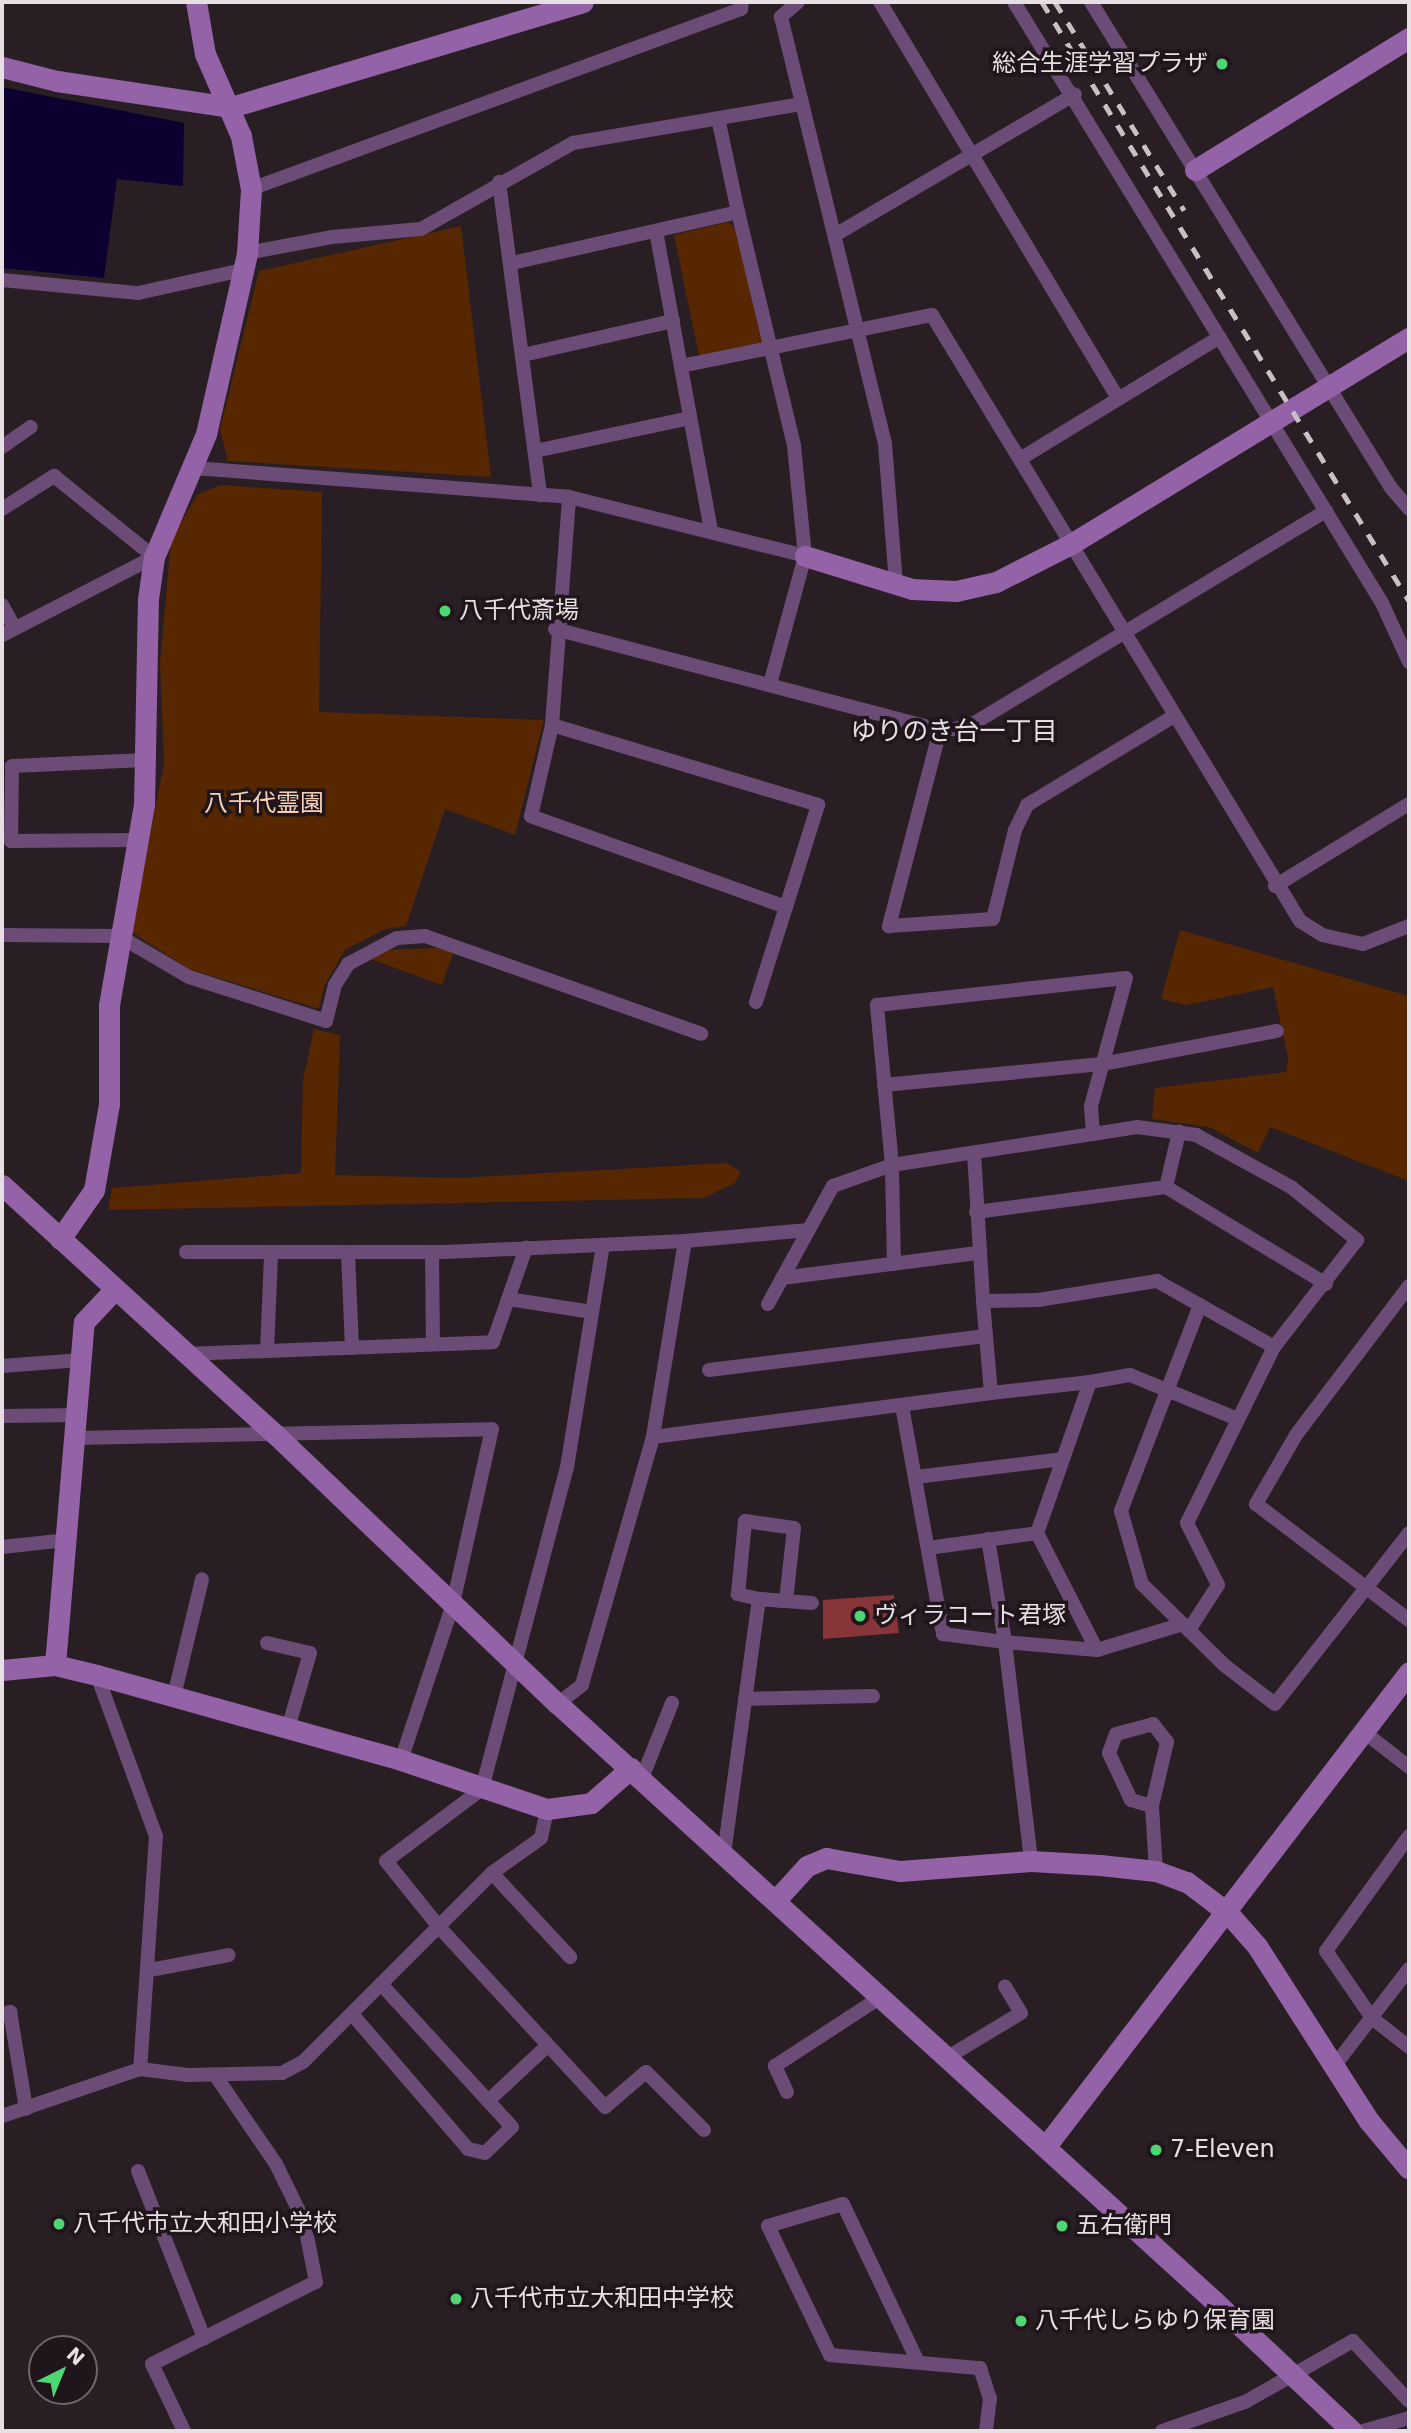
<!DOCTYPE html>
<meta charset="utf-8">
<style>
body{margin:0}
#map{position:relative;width:1411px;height:2433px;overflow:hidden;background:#291e23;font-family:"DejaVu Sans","Noto Sans JP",sans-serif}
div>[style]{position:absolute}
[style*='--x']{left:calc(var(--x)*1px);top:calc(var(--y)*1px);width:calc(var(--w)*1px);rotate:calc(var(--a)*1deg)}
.green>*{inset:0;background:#562701}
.water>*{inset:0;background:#0b002f}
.building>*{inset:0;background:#873538}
.street>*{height:14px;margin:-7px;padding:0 7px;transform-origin:7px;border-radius:7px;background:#6b4c77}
.secondary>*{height:21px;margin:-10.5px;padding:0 10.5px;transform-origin:10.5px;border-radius:10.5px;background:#9462a7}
.rail>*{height:5px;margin-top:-2.5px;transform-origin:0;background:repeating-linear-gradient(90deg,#c8c0c4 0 12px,transparent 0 24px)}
.secondary-bridge>*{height:21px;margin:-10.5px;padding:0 10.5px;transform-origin:10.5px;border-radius:10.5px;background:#9462a7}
.dots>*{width:19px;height:19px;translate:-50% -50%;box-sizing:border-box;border:4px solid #1f151a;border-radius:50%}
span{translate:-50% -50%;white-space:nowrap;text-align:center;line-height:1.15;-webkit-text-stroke:7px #1f151a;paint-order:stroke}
.poi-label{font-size:24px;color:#e7dfe3}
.right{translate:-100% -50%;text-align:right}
.left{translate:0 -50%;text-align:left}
.park-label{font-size:24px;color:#f8d0b7}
.neighbourhood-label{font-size:26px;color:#e7dfe3}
.frame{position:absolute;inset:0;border:4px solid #e7dfe3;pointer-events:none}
.north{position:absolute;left:28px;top:2335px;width:70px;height:70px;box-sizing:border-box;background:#1f151a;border:2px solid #6f666a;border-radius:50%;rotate:43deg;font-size:19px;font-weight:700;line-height:28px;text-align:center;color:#e7dfe3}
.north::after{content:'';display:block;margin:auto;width:24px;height:32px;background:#4ed675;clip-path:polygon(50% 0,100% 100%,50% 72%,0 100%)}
</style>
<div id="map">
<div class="green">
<div style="clip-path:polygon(727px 222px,734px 226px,766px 338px,761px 347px,699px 356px,674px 235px)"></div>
<div style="clip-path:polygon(461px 226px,491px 477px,228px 461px,220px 429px,259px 271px)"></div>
<div style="clip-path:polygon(220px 485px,322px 492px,319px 712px,544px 720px,515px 835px,445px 809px,406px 926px,385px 929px,345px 950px,324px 986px,319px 1009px,189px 969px,130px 931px,164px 764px,160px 663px,171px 540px,197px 495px)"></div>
<div style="clip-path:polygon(1180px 930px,1409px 996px,1409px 1181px,1270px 1127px,1258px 1153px,1209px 1127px,1152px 1119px,1155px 1088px,1286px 1072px,1288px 1058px,1273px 987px,1187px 1005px,1161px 999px)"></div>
<div style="clip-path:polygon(434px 948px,454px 951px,442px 985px,368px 958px,382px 950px)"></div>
<div style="clip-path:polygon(314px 1029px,340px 1035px,335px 1175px,457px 1178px,727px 1163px,741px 1172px,735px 1183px,704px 1198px,108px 1210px,112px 1188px,301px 1173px,303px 1080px)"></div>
</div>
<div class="water">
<div style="clip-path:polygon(2px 87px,184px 123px,183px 186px,117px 179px,104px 278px,2px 268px)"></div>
</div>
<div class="building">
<div style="clip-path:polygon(894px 1595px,899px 1633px,823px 1639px,823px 1600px)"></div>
</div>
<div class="street">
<div style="--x:798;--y:2;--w:23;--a:139"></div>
<div style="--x:781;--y:17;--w:439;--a:76.3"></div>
<div style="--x:885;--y:444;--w:140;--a:85.5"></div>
<div style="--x:880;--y:2;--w:463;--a:59"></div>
<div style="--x:1014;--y:2;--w:705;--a:58.52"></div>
<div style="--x:1382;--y:603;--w:65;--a:65.4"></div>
<div style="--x:1091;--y:2;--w:571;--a:58.31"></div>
<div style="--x:1391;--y:488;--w:28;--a:49"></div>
<div style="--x:718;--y:118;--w:96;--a:78"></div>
<div style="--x:499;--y:182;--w:316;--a:82.5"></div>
<div style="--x:251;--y:189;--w:522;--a:-20.17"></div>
<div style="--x:741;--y:9;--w:7;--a:-82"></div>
<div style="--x:656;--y:231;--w:305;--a:79.6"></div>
<div style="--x:835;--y:235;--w:278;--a:-30.4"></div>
<div style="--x:247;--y:253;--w:86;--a:-10.7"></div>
<div style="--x:332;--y:237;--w:89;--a:-5.1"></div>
<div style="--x:421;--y:229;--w:175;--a:-29.5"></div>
<div style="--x:573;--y:143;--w:231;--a:-9.7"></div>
<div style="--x:512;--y:263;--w:232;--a:-12.7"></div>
<div style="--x:738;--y:212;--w:241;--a:76.5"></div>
<div style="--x:794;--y:446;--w:111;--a:84.3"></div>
<div style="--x:805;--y:556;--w:133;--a:105.3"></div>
<div style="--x:2;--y:280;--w:137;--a:5.5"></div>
<div style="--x:138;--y:293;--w:107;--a:-12.4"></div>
<div style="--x:523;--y:355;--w:154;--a:-12.8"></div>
<div style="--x:681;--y:366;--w:256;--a:-11.5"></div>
<div style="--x:932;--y:315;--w:709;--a:58.73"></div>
<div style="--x:1300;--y:921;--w:26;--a:32"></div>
<div style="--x:1322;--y:935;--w:42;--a:12.4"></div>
<div style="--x:1363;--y:944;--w:49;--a:-21.4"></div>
<div style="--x:2;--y:447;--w:35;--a:-35"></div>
<div style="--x:535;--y:451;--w:158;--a:-12"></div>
<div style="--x:1020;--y:459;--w:234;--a:-31.4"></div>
<div style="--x:194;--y:468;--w:376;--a:4.4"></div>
<div style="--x:569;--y:497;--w:243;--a:14"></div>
<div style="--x:2;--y:509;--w:62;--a:-32.4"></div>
<div style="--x:54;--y:476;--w:129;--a:39"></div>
<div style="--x:154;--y:557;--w:171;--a:152.8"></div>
<div style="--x:2;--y:605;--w:26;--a:61"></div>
<div style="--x:555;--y:629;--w:398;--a:14.7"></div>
<div style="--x:940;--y:730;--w:15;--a:-4"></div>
<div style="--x:955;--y:729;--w:22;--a:-18"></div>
<div style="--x:976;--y:722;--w:409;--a:-31.1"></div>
<div style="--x:552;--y:725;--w:278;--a:16.7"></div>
<div style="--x:818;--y:805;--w:107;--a:107.4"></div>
<div style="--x:786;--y:907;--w:271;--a:-160.4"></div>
<div style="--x:531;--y:816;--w:93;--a:-77"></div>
<div style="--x:552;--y:725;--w:229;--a:-85.7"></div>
<div style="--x:940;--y:730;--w:203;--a:104.6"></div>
<div style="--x:889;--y:926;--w:104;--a:-3.9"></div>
<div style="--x:993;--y:919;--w:92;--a:-76.1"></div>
<div style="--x:1015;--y:830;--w:28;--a:-64"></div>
<div style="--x:1027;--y:805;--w:172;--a:-31.2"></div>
<div style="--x:139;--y:840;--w:128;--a:179.6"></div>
<div style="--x:11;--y:841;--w:75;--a:-89.2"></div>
<div style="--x:12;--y:766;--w:133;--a:-2.6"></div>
<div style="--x:1275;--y:886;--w:157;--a:-31.5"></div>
<div style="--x:2;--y:935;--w:117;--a:0.5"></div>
<div style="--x:119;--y:936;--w:81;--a:30.4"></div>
<div style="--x:189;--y:977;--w:144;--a:17.8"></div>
<div style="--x:326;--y:1021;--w:37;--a:-76"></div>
<div style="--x:335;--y:985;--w:25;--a:-58"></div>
<div style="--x:348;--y:964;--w:55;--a:-28"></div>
<div style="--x:397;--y:938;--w:28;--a:-4"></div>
<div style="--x:425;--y:936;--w:293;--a:19.5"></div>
<div style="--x:756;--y:1002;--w:100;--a:-72.5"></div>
<div style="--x:884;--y:1085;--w:219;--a:-5.5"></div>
<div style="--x:1102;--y:1064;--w:178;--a:-10.7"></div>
<div style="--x:974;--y:1153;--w:148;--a:86.5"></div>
<div style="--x:1166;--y:1187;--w:57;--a:-76.7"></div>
<div style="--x:976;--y:1212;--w:192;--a:-7.5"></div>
<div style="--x:1166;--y:1187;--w:187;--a:31.2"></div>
<div style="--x:685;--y:1241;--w:124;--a:-5.1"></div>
<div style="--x:603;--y:1245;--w:225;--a:99.2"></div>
<div style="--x:567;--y:1467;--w:333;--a:104.8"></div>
<div style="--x:482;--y:1789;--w:120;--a:143.1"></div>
<div style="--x:386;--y:1861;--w:85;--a:51.2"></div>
<div style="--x:439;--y:1927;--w:245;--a:47.3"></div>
<div style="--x:605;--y:2107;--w:54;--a:-40.5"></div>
<div style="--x:646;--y:2072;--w:82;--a:45"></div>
<div style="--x:186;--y:1252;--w:259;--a:0"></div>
<div style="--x:445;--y:1252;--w:240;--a:-2.6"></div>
<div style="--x:685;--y:1241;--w:199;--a:99.3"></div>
<div style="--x:653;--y:1437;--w:258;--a:106"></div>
<div style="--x:582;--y:1685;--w:31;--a:142"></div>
<div style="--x:432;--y:1252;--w:92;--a:89.4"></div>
<div style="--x:348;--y:1253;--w:95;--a:87.6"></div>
<div style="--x:894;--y:1264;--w:99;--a:-91.2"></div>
<div style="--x:892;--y:1165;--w:161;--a:-95.4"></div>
<div style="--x:877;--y:1005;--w:250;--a:-6.2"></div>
<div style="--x:1126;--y:978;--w:133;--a:105.3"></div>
<div style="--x:1091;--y:1106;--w:28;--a:86"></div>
<div style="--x:782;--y:1278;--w:197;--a:-7.3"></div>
<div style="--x:1409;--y:1286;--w:187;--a:127.2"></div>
<div style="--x:1296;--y:1435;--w:80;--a:120.1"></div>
<div style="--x:1256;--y:1504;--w:192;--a:37.2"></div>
<div style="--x:508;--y:1299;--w:85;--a:8.8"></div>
<div style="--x:768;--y:1304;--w:135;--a:-61.2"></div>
<div style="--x:833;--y:1186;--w:63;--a:-19.6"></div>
<div style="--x:892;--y:1165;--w:248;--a:-8.8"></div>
<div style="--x:1137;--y:1127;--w:60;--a:7.7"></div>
<div style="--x:1196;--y:1135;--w:108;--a:28.7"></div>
<div style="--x:1291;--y:1187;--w:85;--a:38.8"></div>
<div style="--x:1357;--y:1240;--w:135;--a:127.8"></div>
<div style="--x:1274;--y:1347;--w:196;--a:116.3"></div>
<div style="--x:1187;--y:1523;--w:69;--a:63.4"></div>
<div style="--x:1218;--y:1585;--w:54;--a:122.8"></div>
<div style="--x:1200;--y:1305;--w:221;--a:111"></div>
<div style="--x:1121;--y:1511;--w:76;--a:74"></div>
<div style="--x:1142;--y:1584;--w:115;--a:44.6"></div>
<div style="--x:1224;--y:1665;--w:64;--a:37.4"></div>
<div style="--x:1275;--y:1704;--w:217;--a:-51.9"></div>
<div style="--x:267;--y:1351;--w:97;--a:-87.6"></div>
<div style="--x:186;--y:1354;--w:307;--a:-2.2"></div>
<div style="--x:493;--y:1342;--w:100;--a:-70.7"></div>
<div style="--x:2;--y:1366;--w:79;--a:-4.3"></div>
<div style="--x:709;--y:1370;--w:279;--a:-7"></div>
<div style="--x:1090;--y:1382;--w:41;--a:-9.9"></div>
<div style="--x:1130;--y:1375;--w:117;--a:22.2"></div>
<div style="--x:991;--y:1393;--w:100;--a:-6.3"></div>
<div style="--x:1090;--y:1382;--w:160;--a:109.3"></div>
<div style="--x:1037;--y:1533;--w:131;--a:62.9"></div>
<div style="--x:902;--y:1406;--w:232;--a:79.8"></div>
<div style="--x:943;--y:1634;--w:63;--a:7.4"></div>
<div style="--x:1005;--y:1642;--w:221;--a:83.2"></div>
<div style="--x:2;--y:1416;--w:75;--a:-0.8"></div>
<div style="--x:653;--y:1437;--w:341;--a:-7.4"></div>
<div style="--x:991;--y:1393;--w:92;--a:-95"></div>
<div style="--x:983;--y:1301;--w:55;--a:-1"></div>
<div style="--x:1038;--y:1300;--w:121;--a:-9.1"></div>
<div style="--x:1157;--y:1281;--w:134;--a:29.4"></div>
<div style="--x:75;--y:1438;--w:417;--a:-1.2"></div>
<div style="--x:492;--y:1429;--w:179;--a:102.6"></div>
<div style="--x:453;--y:1604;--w:164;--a:108.4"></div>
<div style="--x:916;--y:1477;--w:148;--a:-7"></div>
<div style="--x:988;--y:1539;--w:104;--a:80.6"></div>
<div style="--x:1005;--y:1642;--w:92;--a:5"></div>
<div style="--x:1097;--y:1650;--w:90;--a:-16.8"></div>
<div style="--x:2;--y:1547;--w:64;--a:-6.2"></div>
<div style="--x:928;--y:1548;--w:110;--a:-7.8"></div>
<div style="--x:267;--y:1643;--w:44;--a:13.1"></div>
<div style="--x:310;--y:1653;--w:78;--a:106.3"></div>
<div style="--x:97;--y:1675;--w:171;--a:69.9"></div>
<div style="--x:156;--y:1836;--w:234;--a:93.9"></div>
<div style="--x:174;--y:1696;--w:120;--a:-76.5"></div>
<div style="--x:745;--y:1699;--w:128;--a:-1.3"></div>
<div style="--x:1364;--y:1732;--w:57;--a:37.9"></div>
<div style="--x:642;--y:1778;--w:81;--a:-68.2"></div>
<div style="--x:1152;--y:1806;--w:22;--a:-164"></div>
<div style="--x:1131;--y:1800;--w:52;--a:-115.1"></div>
<div style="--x:1109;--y:1753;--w:20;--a:-70"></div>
<div style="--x:1116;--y:1734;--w:38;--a:-15"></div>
<div style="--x:1153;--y:1724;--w:23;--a:52"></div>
<div style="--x:1167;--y:1742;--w:66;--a:103.2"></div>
<div style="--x:1152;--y:1806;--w:65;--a:86.5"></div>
<div style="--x:1409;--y:1836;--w:142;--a:125.8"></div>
<div style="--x:1326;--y:1951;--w:81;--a:55.5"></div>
<div style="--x:1372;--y:2018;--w:47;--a:38.1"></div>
<div style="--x:724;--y:1854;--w:257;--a:-82.2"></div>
<div style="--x:759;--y:1599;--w:22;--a:-167"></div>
<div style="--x:738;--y:1594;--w:73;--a:-84.5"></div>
<div style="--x:745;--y:1521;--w:49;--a:8.1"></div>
<div style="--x:794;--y:1528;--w:73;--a:96.3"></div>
<div style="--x:786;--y:1601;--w:27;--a:-176"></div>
<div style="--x:759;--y:1599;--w:53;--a:4.3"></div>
<div style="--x:492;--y:1873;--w:115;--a:47.1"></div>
<div style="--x:150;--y:1970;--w:80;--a:-10.8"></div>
<div style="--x:352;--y:2014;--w:178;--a:49.3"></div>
<div style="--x:468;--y:2149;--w:17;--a:13"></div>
<div style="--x:485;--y:2153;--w:37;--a:-44"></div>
<div style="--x:512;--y:2127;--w:194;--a:-132.5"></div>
<div style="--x:2;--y:2015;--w:9;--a:-21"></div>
<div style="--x:10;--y:2012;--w:98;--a:80.6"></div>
<div style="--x:948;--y:2057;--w:85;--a:-31.1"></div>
<div style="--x:1021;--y:2013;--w:31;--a:-121"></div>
<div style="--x:1335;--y:2065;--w:121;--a:-52.4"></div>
<div style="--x:787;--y:2092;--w:29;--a:-115"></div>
<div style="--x:775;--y:2066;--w:126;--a:-33.1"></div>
<div style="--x:488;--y:2101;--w:82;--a:-43"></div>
<div style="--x:2;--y:2116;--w:146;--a:-18.8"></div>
<div style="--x:140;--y:2069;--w:48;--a:7.1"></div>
<div style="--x:188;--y:2075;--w:94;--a:-1.2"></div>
<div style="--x:282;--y:2073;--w:24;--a:-28"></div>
<div style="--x:303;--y:2062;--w:267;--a:-45"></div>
<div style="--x:492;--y:1873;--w:60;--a:-35.5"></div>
<div style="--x:541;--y:1838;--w:30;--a:-78"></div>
<div style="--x:138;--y:2171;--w:180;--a:68.4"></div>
<div style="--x:918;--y:2362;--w:175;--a:-115.4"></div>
<div style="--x:843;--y:2204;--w:78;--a:163.7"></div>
<div style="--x:768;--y:2226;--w:143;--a:64.3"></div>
<div style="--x:830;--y:2355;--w:151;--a:5"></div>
<div style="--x:980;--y:2368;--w:32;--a:72"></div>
<div style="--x:990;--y:2398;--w:33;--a:97"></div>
<div style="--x:184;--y:2431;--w:74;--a:-115.5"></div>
<div style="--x:152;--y:2364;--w:183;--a:-26.6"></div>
<div style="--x:316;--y:2282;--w:62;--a:-101.1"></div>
<div style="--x:304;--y:2221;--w:64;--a:-116.2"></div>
<div style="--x:276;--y:2164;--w:108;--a:-124.4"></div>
<div style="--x:1162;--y:2431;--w:88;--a:-19.3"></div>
<div style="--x:1245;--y:2402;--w:124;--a:-29.5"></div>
<div style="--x:1353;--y:2341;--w:82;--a:47"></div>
<div style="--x:1363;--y:2431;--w:48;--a:-15.8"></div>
</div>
<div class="secondary">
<div style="--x:2;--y:67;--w:57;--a:14.3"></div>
<div style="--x:57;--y:81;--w:176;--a:8.5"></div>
<div style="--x:231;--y:107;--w:367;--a:-16.6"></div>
<div style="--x:1195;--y:170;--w:251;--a:-31.7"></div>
<div style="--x:805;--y:556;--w:112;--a:17.1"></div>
<div style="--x:912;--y:589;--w:44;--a:2.6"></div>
<div style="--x:956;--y:591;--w:41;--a:-12.7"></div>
<div style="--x:996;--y:582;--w:84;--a:-26.9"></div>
<div style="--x:1071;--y:544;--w:396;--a:-31.4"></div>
<div style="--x:2;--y:1185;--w:369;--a:42.4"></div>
<div style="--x:275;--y:1434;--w:391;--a:43.7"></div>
<div style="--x:558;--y:1704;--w:886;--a:42.3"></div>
<div style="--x:60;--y:1239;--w:60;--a:-55.2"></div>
<div style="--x:94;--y:1190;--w:87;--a:-80.1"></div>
<div style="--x:109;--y:1104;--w:99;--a:-90"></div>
<div style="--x:109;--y:1005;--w:203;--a:-80.1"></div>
<div style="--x:144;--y:805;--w:206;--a:-88.9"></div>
<div style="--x:148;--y:599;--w:42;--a:-81.9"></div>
<div style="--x:154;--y:557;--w:134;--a:-67.1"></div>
<div style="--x:206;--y:434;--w:186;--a:-77.2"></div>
<div style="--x:247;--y:253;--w:64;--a:-86.4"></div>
<div style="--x:251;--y:189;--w:54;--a:-100.7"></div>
<div style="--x:241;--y:136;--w:90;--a:-113.7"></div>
<div style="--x:205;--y:54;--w:53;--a:-99.8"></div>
<div style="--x:55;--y:1665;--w:344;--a:-85.2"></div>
<div style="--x:84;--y:1322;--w:44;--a:-46.8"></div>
<div style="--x:2;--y:1670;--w:53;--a:-5.4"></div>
<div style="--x:55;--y:1665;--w:43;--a:13.4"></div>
<div style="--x:97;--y:1675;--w:316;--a:15.6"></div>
<div style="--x:401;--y:1760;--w:154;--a:18.6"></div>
<div style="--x:547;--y:1809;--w:44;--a:-7.8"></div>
<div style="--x:591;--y:1803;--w:53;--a:-41.2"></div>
<div style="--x:775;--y:1901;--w:47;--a:-47.6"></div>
<div style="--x:807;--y:1866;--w:21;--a:-23"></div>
<div style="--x:826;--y:1858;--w:75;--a:10"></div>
<div style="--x:900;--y:1871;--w:131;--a:-4.4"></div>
<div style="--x:1031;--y:1861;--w:69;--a:3.3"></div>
<div style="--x:1100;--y:1865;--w:56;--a:6.1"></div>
<div style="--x:1156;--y:1871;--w:33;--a:20"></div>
<div style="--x:1187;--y:1882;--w:51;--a:37.1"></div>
<div style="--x:1228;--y:1913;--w:44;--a:48.7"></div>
<div style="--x:1257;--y:1946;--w:208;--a:57.4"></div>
<div style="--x:1369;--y:2121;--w:62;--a:50.2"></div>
<div style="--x:1046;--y:2146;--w:597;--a:-52.55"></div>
</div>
<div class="rail">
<div style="--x:1042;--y:2;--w:702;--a:58.5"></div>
<div style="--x:1055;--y:2;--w:245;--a:58.2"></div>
</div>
<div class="secondary-bridge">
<div style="--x:1213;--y:2300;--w:191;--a:43.3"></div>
</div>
<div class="dots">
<div style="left:1222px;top:64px;background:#4ed675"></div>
<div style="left:445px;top:611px;background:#4ed675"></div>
<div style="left:860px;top:1616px;background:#4ed675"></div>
<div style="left:1156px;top:2150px;background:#4ed675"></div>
<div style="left:59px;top:2224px;background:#4ed675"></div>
<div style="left:1062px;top:2226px;background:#4ed675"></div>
<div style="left:456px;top:2299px;background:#4ed675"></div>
<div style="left:1021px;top:2321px;background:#4ed675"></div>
</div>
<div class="poi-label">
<span class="right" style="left:1208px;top:64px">総合生涯学習プラザ</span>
<span class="left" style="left:459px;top:611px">八千代斎場</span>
<span class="left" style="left:874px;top:1616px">ヴィラコート君塚</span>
<span class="left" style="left:1170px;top:2150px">7-Eleven</span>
<span class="left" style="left:73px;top:2224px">八千代市立大和田小学校</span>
<span class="left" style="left:1076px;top:2226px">五右衛門</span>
<span class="left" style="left:470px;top:2299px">八千代市立大和田中学校</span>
<span class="left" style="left:1035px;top:2321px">八千代しらゆり保育園</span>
</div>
<div class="park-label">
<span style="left:264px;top:804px">八千代霊園</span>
</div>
<div class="neighbourhood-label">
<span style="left:954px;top:732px">ゆりのき台一丁目</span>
</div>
<div class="frame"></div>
<div class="north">N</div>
</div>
